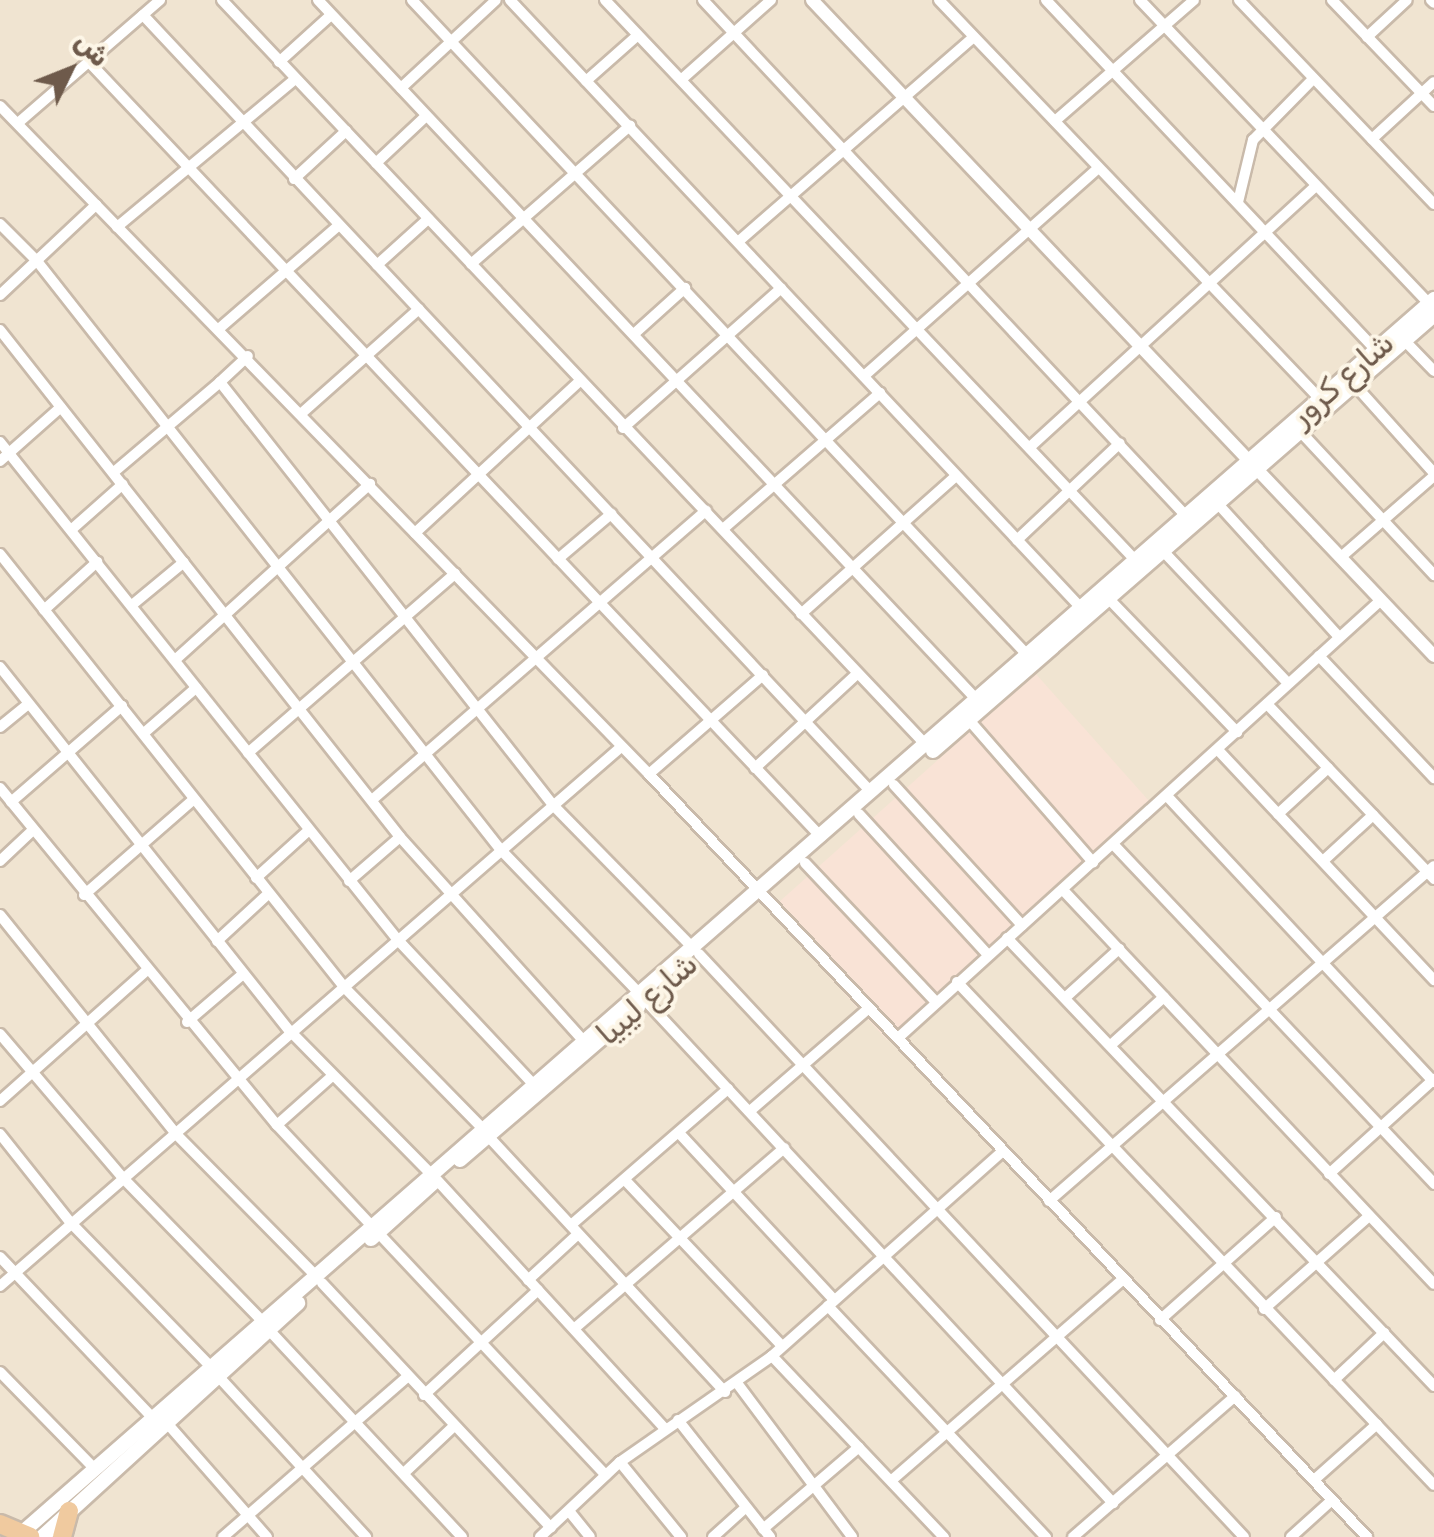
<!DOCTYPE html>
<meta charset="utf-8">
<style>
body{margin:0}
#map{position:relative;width:1434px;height:1537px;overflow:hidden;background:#f9f2e2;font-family:Rubik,Vazirmatn,sans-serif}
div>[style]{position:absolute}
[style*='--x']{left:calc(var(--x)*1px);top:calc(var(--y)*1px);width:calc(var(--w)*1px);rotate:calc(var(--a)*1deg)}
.residential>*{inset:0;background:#f0e4d1}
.commercial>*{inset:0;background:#f9e3d6}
.roads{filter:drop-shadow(2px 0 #c9baaa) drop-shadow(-2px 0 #c9baaa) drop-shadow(0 2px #c9baaa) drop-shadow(0 -2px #c9baaa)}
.minor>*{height:10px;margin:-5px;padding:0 5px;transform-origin:5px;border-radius:5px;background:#fff}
.tertiary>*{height:12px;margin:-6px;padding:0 6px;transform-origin:6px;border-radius:6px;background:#fff}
.secondary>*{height:14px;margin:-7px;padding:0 7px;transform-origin:7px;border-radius:7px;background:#fff}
.trunk>*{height:18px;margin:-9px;padding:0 9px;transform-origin:9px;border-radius:9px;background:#f0ca9f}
span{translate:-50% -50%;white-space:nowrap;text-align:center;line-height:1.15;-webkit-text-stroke:8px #fdf6e7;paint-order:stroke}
.street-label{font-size:32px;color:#6e5a4b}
.north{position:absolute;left:20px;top:20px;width:100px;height:100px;-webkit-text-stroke:8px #fdf6e7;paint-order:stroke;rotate:47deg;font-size:28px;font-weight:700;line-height:40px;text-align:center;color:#6e5a4b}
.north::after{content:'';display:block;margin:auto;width:35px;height:45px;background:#6e5a4b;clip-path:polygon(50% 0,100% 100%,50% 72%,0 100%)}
</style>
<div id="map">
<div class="residential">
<div style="clip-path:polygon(0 0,1434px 0,1434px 1537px,0 1537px)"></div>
</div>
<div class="commercial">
<div style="clip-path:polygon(1035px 673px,1149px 801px,887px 1040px,769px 911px)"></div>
</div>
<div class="roads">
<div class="minor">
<div style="--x:222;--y:0;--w:1025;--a:46.62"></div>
<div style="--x:318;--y:0;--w:961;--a:46.73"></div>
<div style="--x:412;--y:0;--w:904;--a:46.79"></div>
<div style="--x:510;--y:0;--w:836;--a:46.79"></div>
<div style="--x:605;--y:0;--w:772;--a:46.57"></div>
<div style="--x:703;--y:0;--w:707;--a:46.89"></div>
<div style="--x:939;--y:0;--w:552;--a:46.32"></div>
<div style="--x:1046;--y:0;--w:481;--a:46.7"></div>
<div style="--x:1140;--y:0;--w:419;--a:46.4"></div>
<div style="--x:1239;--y:0;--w:282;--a:46.3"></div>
<div style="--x:1332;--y:0;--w:147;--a:46.1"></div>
<div style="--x:1431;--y:0;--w:4;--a:45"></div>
<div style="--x:143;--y:15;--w:1065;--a:46.86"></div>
<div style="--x:1367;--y:37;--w:54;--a:-42.8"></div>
<div style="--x:89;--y:62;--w:1066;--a:46.63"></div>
<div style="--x:279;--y:62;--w:70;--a:-42.1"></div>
<div style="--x:682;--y:79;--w:119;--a:-41.6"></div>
<div style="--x:586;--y:81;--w:69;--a:-41.5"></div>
<div style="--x:401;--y:88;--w:129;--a:-42.8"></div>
<div style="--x:0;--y:106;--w:931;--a:45.83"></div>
<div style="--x:649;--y:774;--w:1048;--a:46.74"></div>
<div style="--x:1055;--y:121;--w:184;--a:-41"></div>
<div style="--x:18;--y:123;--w:188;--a:-40.9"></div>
<div style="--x:1372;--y:139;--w:84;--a:-42.6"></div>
<div style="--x:376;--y:163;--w:69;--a:-43.2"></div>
<div style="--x:294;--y:179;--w:71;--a:-42.7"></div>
<div style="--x:1238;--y:202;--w:64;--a:-76.4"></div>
<div style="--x:1253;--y:140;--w:86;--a:-45.5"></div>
<div style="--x:0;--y:224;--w:52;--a:45"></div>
<div style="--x:37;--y:261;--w:748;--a:51.78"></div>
<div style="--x:500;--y:849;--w:200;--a:46"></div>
<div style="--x:117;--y:227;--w:231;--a:-39.7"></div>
<div style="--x:739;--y:241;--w:311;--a:-41"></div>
<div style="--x:471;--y:264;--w:211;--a:-41"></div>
<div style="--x:377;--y:265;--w:69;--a:-42"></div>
<div style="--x:0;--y:295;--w:132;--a:-43.2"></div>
<div style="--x:221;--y:327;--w:156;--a:-40.8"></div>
<div style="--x:0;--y:330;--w:646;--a:51.73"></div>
<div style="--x:400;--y:837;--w:275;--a:48"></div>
<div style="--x:634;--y:334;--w:69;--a:-42"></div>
<div style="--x:1404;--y:340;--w:43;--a:45.9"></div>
<div style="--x:864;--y:376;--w:313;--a:-41.6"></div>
<div style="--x:220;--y:382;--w:38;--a:-43"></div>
<div style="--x:1355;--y:385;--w:118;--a:48.1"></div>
<div style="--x:303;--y:412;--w:155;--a:-41.6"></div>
<div style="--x:623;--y:428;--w:211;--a:-41.5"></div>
<div style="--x:1298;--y:429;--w:200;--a:47"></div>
<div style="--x:0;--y:442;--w:636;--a:51.38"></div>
<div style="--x:397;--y:939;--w:199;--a:46.8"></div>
<div style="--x:1030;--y:447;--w:387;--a:-42.4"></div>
<div style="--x:0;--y:461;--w:81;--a:-41.5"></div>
<div style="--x:114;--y:472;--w:139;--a:-40.3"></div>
<div style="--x:220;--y:382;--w:538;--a:51.79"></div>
<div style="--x:553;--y:805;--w:200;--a:45.6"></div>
<div style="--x:1218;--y:504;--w:180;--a:47.7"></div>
<div style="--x:723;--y:529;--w:208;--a:-40.9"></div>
<div style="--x:71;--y:530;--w:69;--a:-41.5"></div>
<div style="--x:415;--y:533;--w:224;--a:-42.7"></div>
<div style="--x:1017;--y:540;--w:141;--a:-43.3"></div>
<div style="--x:1163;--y:551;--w:182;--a:46.6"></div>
<div style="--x:0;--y:554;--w:553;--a:51.53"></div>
<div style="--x:344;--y:987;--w:197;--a:45.6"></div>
<div style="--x:1341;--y:557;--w:123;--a:-41.1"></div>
<div style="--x:558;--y:559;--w:70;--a:-40.3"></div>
<div style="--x:1109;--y:599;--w:185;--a:46.1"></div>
<div style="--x:132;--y:605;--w:67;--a:-39.6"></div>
<div style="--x:44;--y:610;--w:72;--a:-42.2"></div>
<div style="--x:801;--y:614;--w:206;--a:-41.7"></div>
<div style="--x:1319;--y:656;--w:168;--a:46.7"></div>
<div style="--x:175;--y:660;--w:263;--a:-42.1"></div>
<div style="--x:0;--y:667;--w:464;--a:51.5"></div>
<div style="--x:289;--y:1030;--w:201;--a:45.4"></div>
<div style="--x:1267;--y:704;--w:242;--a:46.3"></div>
<div style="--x:969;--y:720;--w:189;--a:48.9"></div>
<div style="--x:0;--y:727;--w:35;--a:-39"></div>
<div style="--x:144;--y:733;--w:69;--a:-40.9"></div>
<div style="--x:1218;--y:750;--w:316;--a:46.8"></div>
<div style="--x:248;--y:753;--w:274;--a:-40.9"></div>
<div style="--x:755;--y:768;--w:139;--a:-42.7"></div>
<div style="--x:649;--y:774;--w:151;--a:-41"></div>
<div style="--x:894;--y:785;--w:190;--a:47.6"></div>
<div style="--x:0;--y:788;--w:436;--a:50.6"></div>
<div style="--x:277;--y:1125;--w:480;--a:46.8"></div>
<div style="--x:1167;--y:796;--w:391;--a:47"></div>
<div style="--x:372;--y:800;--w:442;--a:-40.9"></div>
<div style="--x:11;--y:802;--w:147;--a:-40.9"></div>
<div style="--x:859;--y:814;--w:191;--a:47.5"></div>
<div style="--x:1278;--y:814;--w:68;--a:-42.6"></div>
<div style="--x:1113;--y:844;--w:468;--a:46.6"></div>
<div style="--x:0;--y:861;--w:45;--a:-43.2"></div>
<div style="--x:1323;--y:861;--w:68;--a:-42.6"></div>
<div style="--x:805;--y:863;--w:191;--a:46.7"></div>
<div style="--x:256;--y:878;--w:70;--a:-42.1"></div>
<div style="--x:349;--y:881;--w:67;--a:-40.8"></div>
<div style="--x:1063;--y:890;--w:541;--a:46.72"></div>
<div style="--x:84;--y:895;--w:146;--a:-41.1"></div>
<div style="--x:0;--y:915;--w:280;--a:51.2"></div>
<div style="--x:175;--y:1133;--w:201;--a:45.4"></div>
<div style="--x:1007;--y:938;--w:619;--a:46.37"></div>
<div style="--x:217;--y:941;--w:69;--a:-42.7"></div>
<div style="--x:699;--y:954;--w:798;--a:46.93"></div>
<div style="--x:957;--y:982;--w:693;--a:46.52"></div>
<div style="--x:1066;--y:997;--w:72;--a:-42.2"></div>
<div style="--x:646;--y:1001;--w:686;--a:47.07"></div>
<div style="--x:187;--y:1022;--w:74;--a:-40.6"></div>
<div style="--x:0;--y:1034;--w:189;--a:49.5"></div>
<div style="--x:123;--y:1178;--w:201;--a:45.8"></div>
<div style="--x:898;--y:1038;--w:652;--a:-42.2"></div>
<div style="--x:1112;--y:1044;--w:70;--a:-42.1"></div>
<div style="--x:0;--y:1101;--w:194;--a:-41.7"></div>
<div style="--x:750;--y:1111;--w:157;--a:-40.9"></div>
<div style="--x:277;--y:1125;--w:72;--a:-41.6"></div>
<div style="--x:679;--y:1133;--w:228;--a:47.1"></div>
<div style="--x:0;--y:1134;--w:112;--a:51.5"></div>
<div style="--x:70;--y:1222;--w:204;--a:45.8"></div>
<div style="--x:488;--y:1136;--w:349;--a:47.2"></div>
<div style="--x:1329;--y:1174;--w:142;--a:-42.1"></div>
<div style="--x:437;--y:1180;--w:336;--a:47.5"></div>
<div style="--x:625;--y:1180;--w:228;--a:46.6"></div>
<div style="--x:1049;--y:1201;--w:510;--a:-41.03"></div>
<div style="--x:571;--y:1225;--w:208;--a:-40.9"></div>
<div style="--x:0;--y:1257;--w:224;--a:46.5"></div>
<div style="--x:528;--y:1280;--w:68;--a:-42.6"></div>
<div style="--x:322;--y:1283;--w:335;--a:46.9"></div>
<div style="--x:0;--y:1286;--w:822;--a:-40.96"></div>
<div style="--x:828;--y:1306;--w:318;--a:46.7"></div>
<div style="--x:1264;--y:1309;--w:140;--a:-41.5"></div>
<div style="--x:1160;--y:1320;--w:155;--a:-41.6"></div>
<div style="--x:575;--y:1328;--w:276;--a:-40.7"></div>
<div style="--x:269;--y:1330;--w:283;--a:47"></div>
<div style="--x:772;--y:1356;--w:250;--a:46.5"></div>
<div style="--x:0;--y:1372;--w:137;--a:45.6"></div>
<div style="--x:218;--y:1376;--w:219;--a:47.4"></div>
<div style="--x:1334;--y:1380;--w:69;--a:-43.2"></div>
<div style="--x:737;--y:1383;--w:192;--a:53.2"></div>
<div style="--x:424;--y:1395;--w:155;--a:-42.6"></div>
<div style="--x:678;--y:1420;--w:149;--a:51.8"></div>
<div style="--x:166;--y:1422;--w:153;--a:48.7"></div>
<div style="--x:620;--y:1462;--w:97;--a:50.9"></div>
<div style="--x:404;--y:1473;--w:69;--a:-43.2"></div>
<div style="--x:892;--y:1480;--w:305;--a:-41"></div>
<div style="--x:1314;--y:1480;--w:84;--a:-41.6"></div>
<div style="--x:569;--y:1511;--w:33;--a:51"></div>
<div style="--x:763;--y:1529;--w:126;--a:-40.5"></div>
<div style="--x:223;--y:1537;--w:244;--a:-41"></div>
<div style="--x:540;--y:1537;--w:110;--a:-43.2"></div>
<div style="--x:620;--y:1462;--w:185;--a:-34.9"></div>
<div style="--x:772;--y:1356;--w:309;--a:-41.6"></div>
<div style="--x:713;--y:1537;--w:42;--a:-42.1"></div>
<div style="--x:1073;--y:1537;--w:215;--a:-41"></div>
<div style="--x:1291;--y:1537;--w:55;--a:-42.1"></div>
</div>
<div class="tertiary">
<div style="--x:812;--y:0;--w:904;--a:46.52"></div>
</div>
<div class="secondary">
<div style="--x:933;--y:751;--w:664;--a:-41.03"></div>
<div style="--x:460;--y:1160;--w:235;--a:-40.7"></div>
<div style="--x:371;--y:1239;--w:84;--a:-42.1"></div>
<div style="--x:17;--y:1537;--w:1882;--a:-41.14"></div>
<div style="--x:42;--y:1537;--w:347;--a:-42.4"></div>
</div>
<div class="trunk">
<div style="--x:0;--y:1524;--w:33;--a:23"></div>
<div style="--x:62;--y:1537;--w:27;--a:-75"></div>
</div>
</div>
<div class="street-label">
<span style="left:1342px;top:379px;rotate:-41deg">شارع كرور</span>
<span style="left:647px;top:999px;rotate:-41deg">شارع ليبيا</span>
</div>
<div class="north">ش</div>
</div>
